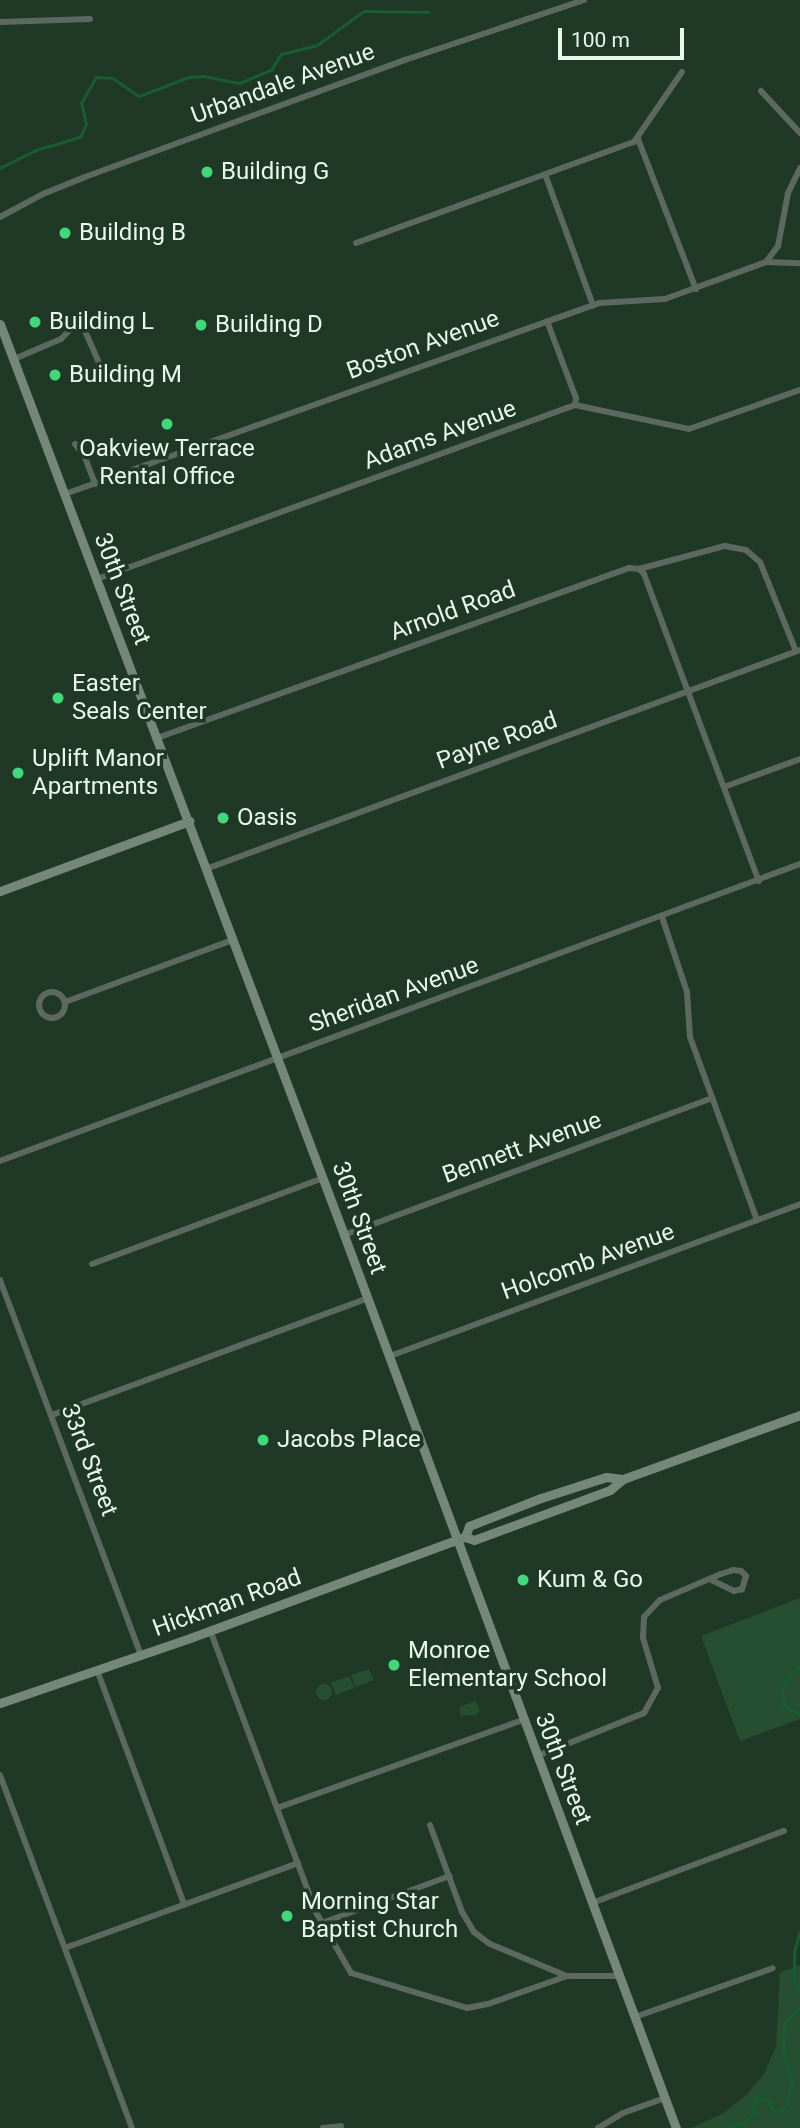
<!DOCTYPE html>
<style>
body{margin:0}
#map{position:relative;width:800px;height:2128px;overflow:hidden;background:#203826;font-family:Roboto,sans-serif}
div>[style]{position:absolute}
[style*='--x']{left:calc(var(--x)*1px);top:calc(var(--y)*1px);width:calc(var(--w)*1px);rotate:calc(var(--a)*1deg)}
.green>*{inset:0;background:#264f32}
.round{border-radius:50%}
.stream>*{height:2.5px;margin:-1.25px;padding:0 1.25px;transform-origin:1.25px;border-radius:1.25px;background:#195c32}
.street>*{height:6px;margin:-3px;padding:0 3px;transform-origin:3px;border-radius:3px;background:#5d6960}
.street>.ring{margin:-3px;padding:0;box-sizing:content-box;background:none;border:6px solid #5d6960;border-radius:50%}
.secondary>*{height:9px;margin:-4.5px;padding:0 4.5px;transform-origin:4.5px;border-radius:4.5px;background:#758779}
.dots>*{width:19px;height:19px;translate:-50% -50%;box-sizing:border-box;border:4px solid #203826;border-radius:50%}
span{translate:-50% -50%;white-space:nowrap;text-align:center;line-height:1.15;-webkit-text-stroke:7px #203826;paint-order:stroke}
.street-label{font-size:24px;color:#e9f7ec}
.poi-label{font-size:24px;color:#e9f7ec}
.left{translate:0 -50%;text-align:left}
.scale{position:absolute;left:558px;top:28px;width:126px;height:32px;box-sizing:border-box;border:4px solid #e9f7ec;border-top:0;padding-left:9px;font-size:21px;line-height:24px;white-space:nowrap;color:#e9f7ec;-webkit-text-stroke:5px #203826;paint-order:stroke}
</style>
<div id="map">
<div class="green">
<div style="clip-path:polygon(800px 1598px,800px 1719px,740px 1741px,701px 1636px)"></div>
<div style="clip-path:polygon(369px 1669px,374px 1680px,355px 1687px,351px 1675px)"></div>
<div class="round" style="left:432px;top:1669px;width:16px;height:16px"></div>
<div style="clip-path:polygon(349px 1676px,354px 1688px,336px 1695px,331px 1683px)"></div>
<div class="round" style="left:316px;top:1684px;width:16px;height:16px"></div>
<div style="clip-path:polygon(476px 1701px,480px 1710px,476px 1715px,461px 1716px,459px 1707px)"></div>
<div style="clip-path:polygon(800px 1965px,800px 2128px,691px 2128px,722px 2114px,746px 2095px,764px 2074px,776px 2046px,780px 1973px)"></div>
</div>
<div class="stream">
<div style="--x:0;--y:168;--w:40;--a:-26.6"></div>
<div style="--x:36;--y:150;--w:46;--a:-16.5"></div>
<div style="--x:80;--y:137;--w:14;--a:-65"></div>
<div style="--x:86;--y:124;--w:22;--a:-103"></div>
<div style="--x:81;--y:103;--w:30;--a:-60"></div>
<div style="--x:96;--y:77;--w:17;--a:3"></div>
<div style="--x:113;--y:78;--w:32;--a:35"></div>
<div style="--x:139;--y:96;--w:53;--a:-20.8"></div>
<div style="--x:189;--y:77;--w:14;--a:-4"></div>
<div style="--x:203;--y:76;--w:38;--a:11"></div>
<div style="--x:240;--y:83;--w:34;--a:-23"></div>
<div style="--x:271;--y:70;--w:19;--a:-58"></div>
<div style="--x:281;--y:54;--w:37;--a:-14"></div>
<div style="--x:317;--y:45;--w:58;--a:-35.9"></div>
<div style="--x:364;--y:11;--w:64;--a:0.9"></div>
<div style="--x:800;--y:1667;--w:11;--a:142"></div>
<div style="--x:791;--y:1674;--w:19;--a:118"></div>
<div style="--x:782;--y:1691;--w:15;--a:82"></div>
<div style="--x:784;--y:1706;--w:18;--a:27"></div>
<div style="--x:800;--y:1933;--w:19;--a:106"></div>
<div style="--x:795;--y:1951;--w:28;--a:92"></div>
<div style="--x:794;--y:1979;--w:13;--a:61"></div>
<div style="--x:727;--y:2128;--w:21;--a:-19"></div>
<div style="--x:747;--y:2121;--w:9;--a:-49"></div>
<div style="--x:753;--y:2114;--w:15;--a:-82"></div>
<div style="--x:755;--y:2099;--w:6;--a:-31"></div>
<div style="--x:760;--y:2096;--w:9;--a:27"></div>
<div style="--x:768;--y:2100;--w:13;--a:61"></div>
<div style="--x:774;--y:2111;--w:6;--a:9"></div>
<div style="--x:780;--y:2112;--w:9;--a:-49"></div>
<div style="--x:786;--y:2105;--w:21;--a:-76"></div>
<div style="--x:791;--y:2085;--w:47;--a:-101.1"></div>
<div style="--x:782;--y:2039;--w:18;--a:-77"></div>
<div style="--x:786;--y:2021;--w:18;--a:-41"></div>
</div>
<div class="street">
<div style="--x:0;--y:22;--w:90;--a:-1.9"></div>
<div style="--x:761;--y:91;--w:57;--a:47.1"></div>
<div style="--x:638;--y:139;--w:161;--a:68.9"></div>
<div style="--x:545;--y:174;--w:140;--a:69.9"></div>
<div style="--x:0;--y:217;--w:49;--a:-28.1"></div>
<div style="--x:43;--y:194;--w:45;--a:-22"></div>
<div style="--x:85;--y:177;--w:341;--a:-20.1"></div>
<div style="--x:405;--y:60;--w:189;--a:-18.5"></div>
<div style="--x:356;--y:243;--w:296;--a:-20"></div>
<div style="--x:634;--y:142;--w:85;--a:-55.6"></div>
<div style="--x:766;--y:262;--w:20;--a:-53"></div>
<div style="--x:778;--y:246;--w:54;--a:-79.3"></div>
<div style="--x:788;--y:193;--w:28;--a:-64"></div>
<div style="--x:547;--y:321;--w:82;--a:69.4"></div>
<div style="--x:576;--y:398;--w:7;--a:98"></div>
<div style="--x:14;--y:359;--w:51;--a:-23.1"></div>
<div style="--x:61;--y:339;--w:17;--a:-45"></div>
<div style="--x:73;--y:327;--w:9;--a:-18"></div>
<div style="--x:82;--y:324;--w:43;--a:66.4"></div>
<div style="--x:75;--y:444;--w:14;--a:51"></div>
<div style="--x:84;--y:455;--w:31;--a:69"></div>
<div style="--x:65;--y:494;--w:567;--a:-19.68"></div>
<div style="--x:599;--y:303;--w:66;--a:-3.5"></div>
<div style="--x:665;--y:299;--w:108;--a:-20.1"></div>
<div style="--x:766;--y:262;--w:34;--a:2"></div>
<div style="--x:639;--y:569;--w:7;--a:45"></div>
<div style="--x:644;--y:574;--w:328;--a:69.5"></div>
<div style="--x:97;--y:579;--w:509;--a:-20"></div>
<div style="--x:575;--y:405;--w:116;--a:11.9"></div>
<div style="--x:689;--y:429;--w:118;--a:-19.4"></div>
<div style="--x:157;--y:738;--w:502;--a:-19.81"></div>
<div style="--x:629;--y:568;--w:10;--a:6"></div>
<div style="--x:639;--y:569;--w:89;--a:-15"></div>
<div style="--x:725;--y:546;--w:21;--a:11"></div>
<div style="--x:746;--y:550;--w:18;--a:41"></div>
<div style="--x:760;--y:562;--w:96;--a:68"></div>
<div style="--x:724;--y:787;--w:81;--a:-20.2"></div>
<div style="--x:206;--y:869;--w:633;--a:-20.24"></div>
<div style="--x:662;--y:917;--w:79;--a:71.6"></div>
<div style="--x:687;--y:992;--w:45;--a:86.2"></div>
<div style="--x:690;--y:1037;--w:195;--a:69.9"></div>
<div class="ring" style="left:39px;top:992px;width:20px;height:20px"></div>
<div style="--x:65;--y:1002;--w:179;--a:-20.3"></div>
<div style="--x:0;--y:1161;--w:853;--a:-20.37"></div>
<div style="--x:344;--y:1235;--w:393;--a:-20.4"></div>
<div style="--x:92;--y:1264;--w:246;--a:-20.4"></div>
<div style="--x:0;--y:1280;--w:401;--a:69.4"></div>
<div style="--x:390;--y:1356;--w:437;--a:-20.3"></div>
<div style="--x:52;--y:1415;--w:337;--a:-20.3"></div>
<div style="--x:210;--y:1630;--w:303;--a:69.4"></div>
<div style="--x:317;--y:1914;--w:68;--a:60"></div>
<div style="--x:351;--y:1973;--w:121;--a:16.8"></div>
<div style="--x:467;--y:2008;--w:21;--a:-11"></div>
<div style="--x:488;--y:2004;--w:84;--a:-19.5"></div>
<div style="--x:567;--y:1976;--w:52;--a:0"></div>
<div style="--x:97;--y:1670;--w:250;--a:69.6"></div>
<div style="--x:537;--y:1756;--w:115;--a:-21.9"></div>
<div style="--x:644;--y:1713;--w:29;--a:-61"></div>
<div style="--x:658;--y:1688;--w:52;--a:-106.7"></div>
<div style="--x:643;--y:1638;--w:21;--a:-87"></div>
<div style="--x:644;--y:1617;--w:23;--a:-47"></div>
<div style="--x:660;--y:1600;--w:66;--a:-23.1"></div>
<div style="--x:721;--y:1574;--w:13;--a:-18"></div>
<div style="--x:733;--y:1570;--w:8;--a:7"></div>
<div style="--x:741;--y:1571;--w:7;--a:45"></div>
<div style="--x:746;--y:1576;--w:14;--a:107"></div>
<div style="--x:742;--y:1589;--w:8;--a:166"></div>
<div style="--x:734;--y:1591;--w:25;--a:-154"></div>
<div style="--x:0;--y:1775;--w:377;--a:69.5"></div>
<div style="--x:277;--y:1808;--w:261;--a:-19.7"></div>
<div style="--x:430;--y:1825;--w:93;--a:69.8"></div>
<div style="--x:462;--y:1912;--w:23;--a:59"></div>
<div style="--x:474;--y:1932;--w:20;--a:37"></div>
<div style="--x:490;--y:1944;--w:83;--a:22.6"></div>
<div style="--x:592;--y:1903;--w:205;--a:-20.6"></div>
<div style="--x:322;--y:1923;--w:136;--a:-20.2"></div>
<div style="--x:65;--y:1948;--w:248;--a:-20"></div>
<div style="--x:635;--y:2017;--w:146;--a:-19.5"></div>
<div style="--x:323;--y:2128;--w:18;--a:-6"></div>
<div style="--x:598;--y:2128;--w:29;--a:-31"></div>
<div style="--x:623;--y:2113;--w:45;--a:-19.7"></div>
</div>
<div class="secondary">
<div style="--x:0;--y:324;--w:974;--a:69.31"></div>
<div style="--x:344;--y:1235;--w:953;--a:69.61"></div>
<div style="--x:0;--y:891;--w:202;--a:-20.3"></div>
<div style="--x:465;--y:1537;--w:12;--a:-70"></div>
<div style="--x:469;--y:1526;--w:77;--a:-21.3"></div>
<div style="--x:541;--y:1498;--w:68;--a:-17.9"></div>
<div style="--x:606;--y:1477;--w:17;--a:7"></div>
<div style="--x:0;--y:1703;--w:201;--a:-18.9"></div>
<div style="--x:190;--y:1638;--w:293;--a:-20.2"></div>
<div style="--x:465;--y:1537;--w:9;--a:18"></div>
<div style="--x:474;--y:1540;--w:145;--a:-20.2"></div>
<div style="--x:610;--y:1490;--w:17;--a:-40"></div>
<div style="--x:623;--y:1479;--w:188;--a:-19.9"></div>
</div>
<div class="dots">
<div style="left:207px;top:172px;background:#43d77b"></div>
<div style="left:65px;top:233px;background:#43d77b"></div>
<div style="left:35px;top:322px;background:#43d77b"></div>
<div style="left:201px;top:325px;background:#43d77b"></div>
<div style="left:55px;top:375px;background:#43d77b"></div>
<div style="left:167px;top:424px;background:#43d77b"></div>
<div style="left:58px;top:698px;background:#43d77b"></div>
<div style="left:18px;top:773px;background:#43d77b"></div>
<div style="left:223px;top:818px;background:#43d77b"></div>
<div style="left:263px;top:1440px;background:#43d77b"></div>
<div style="left:523px;top:1580px;background:#43d77b"></div>
<div style="left:394px;top:1665px;background:#43d77b"></div>
<div style="left:287px;top:1916px;background:#43d77b"></div>
</div>
<div class="street-label">
<span style="left:283px;top:84px;rotate:-20deg">Urbandale Avenue</span>
<span style="left:423px;top:345px;rotate:-20deg">Boston Avenue</span>
<span style="left:440px;top:435px;rotate:-20deg">Adams Avenue</span>
<span style="left:122px;top:589px;rotate:69deg">30th Street</span>
<span style="left:453px;top:611px;rotate:-20deg">Arnold Road</span>
<span style="left:497px;top:741px;rotate:-20deg">Payne Road</span>
<span style="left:394px;top:995px;rotate:-20deg">Sheridan Avenue</span>
<span style="left:522px;top:1148px;rotate:-20deg">Bennett Avenue</span>
<span style="left:359px;top:1218px;rotate:70deg">30th Street</span>
<span style="left:588px;top:1262px;rotate:-20deg">Holcomb Avenue</span>
<span style="left:89px;top:1460px;rotate:69deg">33rd Street</span>
<span style="left:227px;top:1603px;rotate:-20deg">Hickman Road</span>
<span style="left:563px;top:1769px;rotate:69deg">30th Street</span>
</div>
<div class="poi-label">
<span class="left" style="left:221px;top:172px">Building G</span>
<span class="left" style="left:79px;top:233px">Building B</span>
<span class="left" style="left:49px;top:322px">Building L</span>
<span class="left" style="left:215px;top:325px">Building D</span>
<span class="left" style="left:69px;top:375px">Building M</span>
<span style="left:167px;top:463px">Oakview Terrace<br>Rental Office</span>
<span class="left" style="left:72px;top:698px">Easter<br>Seals Center</span>
<span class="left" style="left:32px;top:773px">Uplift Manor<br>Apartments</span>
<span class="left" style="left:237px;top:818px">Oasis</span>
<span class="left" style="left:277px;top:1440px">Jacobs Place</span>
<span class="left" style="left:537px;top:1580px">Kum &amp; Go</span>
<span class="left" style="left:408px;top:1665px">Monroe<br>Elementary School</span>
<span class="left" style="left:301px;top:1916px">Morning Star<br>Baptist Church</span>
</div>
<div class="scale">100 m</div>
</div>
